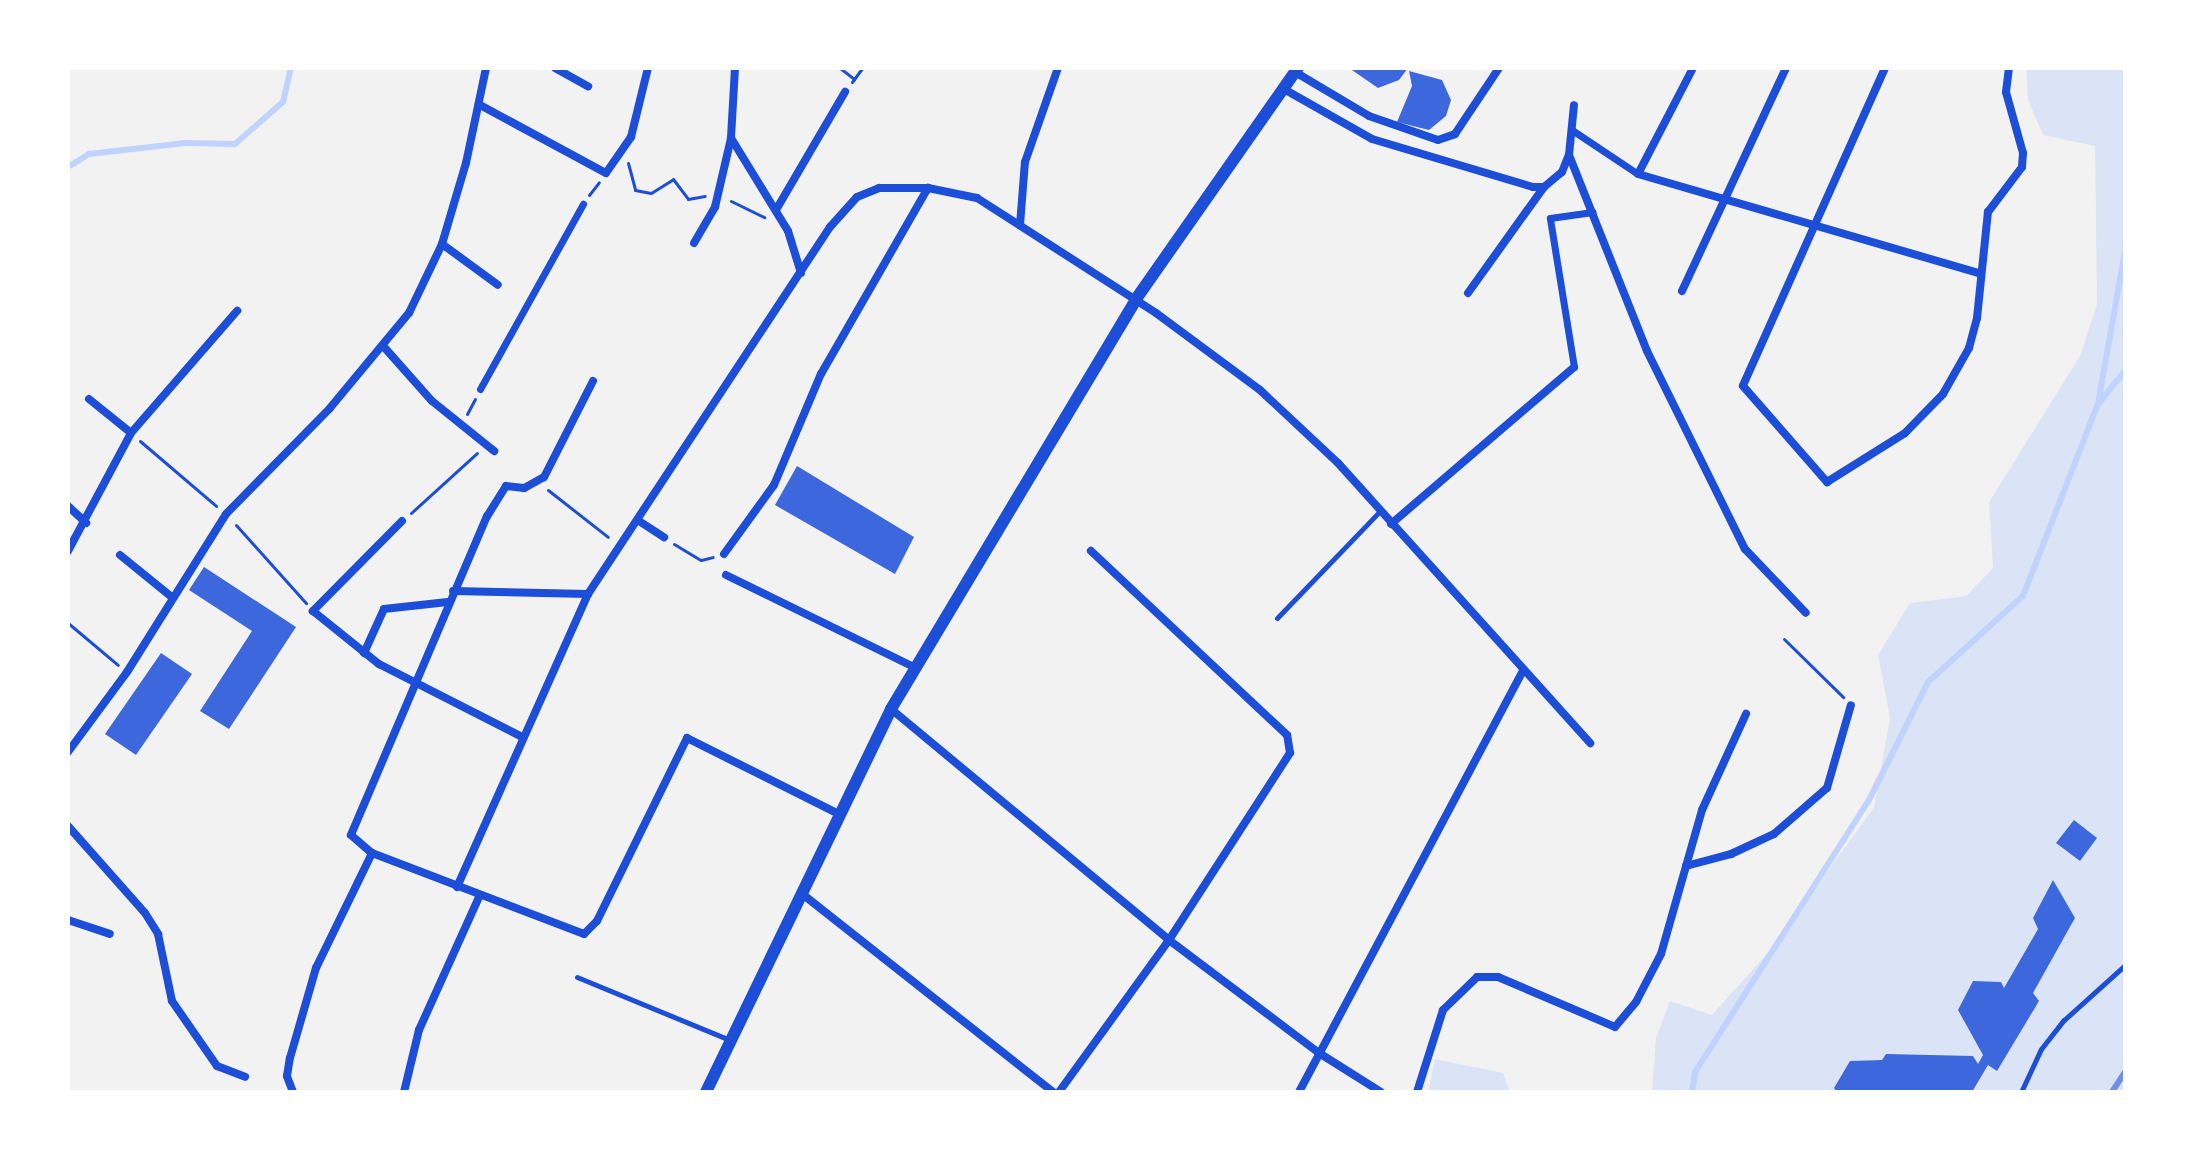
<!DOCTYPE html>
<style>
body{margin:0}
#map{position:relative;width:2193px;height:1160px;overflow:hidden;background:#f2f2f2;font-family:"Fira Sans",sans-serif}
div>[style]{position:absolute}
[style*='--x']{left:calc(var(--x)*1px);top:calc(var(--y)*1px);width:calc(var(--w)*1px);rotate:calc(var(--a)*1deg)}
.green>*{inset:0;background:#dbe4f7}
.stream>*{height:6px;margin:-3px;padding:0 3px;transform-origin:3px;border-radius:3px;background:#bfd3fe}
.building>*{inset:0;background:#3d67dc}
.path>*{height:3px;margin:-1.5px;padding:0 1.5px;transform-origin:1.5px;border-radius:1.5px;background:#1d4ed8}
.service>*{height:5px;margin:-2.5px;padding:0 2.5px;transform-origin:2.5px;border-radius:2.5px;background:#1d4ed8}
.pedestrian>*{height:7px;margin:-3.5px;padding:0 3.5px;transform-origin:3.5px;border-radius:3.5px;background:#1d4ed8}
.minor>*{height:8px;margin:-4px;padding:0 4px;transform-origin:4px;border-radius:4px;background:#1d4ed8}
.secondary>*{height:12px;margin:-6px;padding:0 6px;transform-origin:6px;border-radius:6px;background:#1d4ed8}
.rail>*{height:6px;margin:-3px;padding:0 3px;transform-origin:3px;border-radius:3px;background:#7290e2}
span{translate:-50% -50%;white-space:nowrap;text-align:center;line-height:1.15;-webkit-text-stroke:8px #fff;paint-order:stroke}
.frame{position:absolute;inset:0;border:70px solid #fff;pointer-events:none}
</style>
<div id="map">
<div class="green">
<div style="clip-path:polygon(2026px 68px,2125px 68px,2125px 1092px,1652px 1092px,1656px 1038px,1670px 1001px,1712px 1015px,1773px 947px,1874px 807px,1890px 718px,1878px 655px,1910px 603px,1966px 596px,1993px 568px,1989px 502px,2080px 356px,2097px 304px,2095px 146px,2043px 135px,2028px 100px)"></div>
<div style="clip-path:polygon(1435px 1059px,1503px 1073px,1510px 1092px,1428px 1092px)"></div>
</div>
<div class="stream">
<div style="--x:68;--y:167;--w:25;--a:-32"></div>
<div style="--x:89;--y:154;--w:97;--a:-6.5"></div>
<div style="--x:185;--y:143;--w:50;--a:1.1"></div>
<div style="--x:235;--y:144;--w:64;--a:-41.2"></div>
<div style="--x:283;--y:102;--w:35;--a:-77"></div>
<div style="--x:2098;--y:404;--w:43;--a:-50.7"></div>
<div style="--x:1692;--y:1092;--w:20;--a:-81"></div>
<div style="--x:1695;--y:1072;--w:323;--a:-57.4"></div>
<div style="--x:1869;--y:800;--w:132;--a:-63.4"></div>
<div style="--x:1928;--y:682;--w:128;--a:-42.2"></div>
<div style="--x:2023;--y:596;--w:206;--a:-68.7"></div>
<div style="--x:2098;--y:404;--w:155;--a:-80"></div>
</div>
<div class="building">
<div style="clip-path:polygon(1349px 68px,1408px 68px,1399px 80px,1378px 88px)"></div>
<div style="clip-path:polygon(1409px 71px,1442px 80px,1451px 100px,1446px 116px,1429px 130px,1397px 122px,1412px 86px)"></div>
<div style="clip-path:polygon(797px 466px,914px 537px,895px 574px,775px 505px)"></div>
<div style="clip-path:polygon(204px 567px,296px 627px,229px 729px,200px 711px,252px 631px,189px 590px)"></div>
<div style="clip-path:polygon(161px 653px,192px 674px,136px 755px,105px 734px)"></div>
<div style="clip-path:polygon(2074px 820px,2097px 838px,2080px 861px,2056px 843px)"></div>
<div style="clip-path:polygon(2053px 880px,2075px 918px,2033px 993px,2039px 1001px,1997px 1071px,1988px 1065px,1972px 1092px,1837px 1092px,1834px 1088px,1850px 1061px,1882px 1060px,1886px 1054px,1973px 1056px,1978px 1064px,1983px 1055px,1958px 1010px,1973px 981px,2001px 982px,2004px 988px,2038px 929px,2033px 918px)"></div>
</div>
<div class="path">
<div style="--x:840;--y:68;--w:18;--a:38"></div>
<div style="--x:852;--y:82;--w:17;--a:-54"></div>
<div style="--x:628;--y:163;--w:28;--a:75"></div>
<div style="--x:635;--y:190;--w:16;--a:11"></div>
<div style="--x:651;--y:193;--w:26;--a:-32"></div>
<div style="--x:673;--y:179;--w:25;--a:53"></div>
<div style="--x:688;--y:199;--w:17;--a:-10"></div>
<div style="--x:589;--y:195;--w:16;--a:-52"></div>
<div style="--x:731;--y:201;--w:37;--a:26"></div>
<div style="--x:467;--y:414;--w:17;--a:-62"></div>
<div style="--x:140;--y:441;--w:100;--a:40.5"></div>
<div style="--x:548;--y:490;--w:76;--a:38.1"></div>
<div style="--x:411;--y:513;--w:89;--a:-42.3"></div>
<div style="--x:236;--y:525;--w:105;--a:48.1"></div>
<div style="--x:674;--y:544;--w:31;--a:31"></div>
<div style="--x:701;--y:560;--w:12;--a:-14"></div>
<div style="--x:68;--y:623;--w:65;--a:40"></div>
<div style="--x:1784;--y:639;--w:83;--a:44.5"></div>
</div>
<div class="service">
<div style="--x:1277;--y:618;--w:149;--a:-46.1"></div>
<div style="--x:577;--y:977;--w:165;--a:22.4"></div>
<div style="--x:2021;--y:1092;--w:47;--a:-65.1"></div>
<div style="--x:2041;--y:1049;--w:37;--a:-52"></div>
<div style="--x:2064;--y:1020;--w:82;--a:-42"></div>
</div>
<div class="pedestrian">
<div style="--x:1572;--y:130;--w:79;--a:33.7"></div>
<div style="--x:1574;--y:367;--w:151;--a:-99.2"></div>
<div style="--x:1550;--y:218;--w:43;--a:-7.9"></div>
<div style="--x:480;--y:389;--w:212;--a:-60.9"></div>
</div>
<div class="minor">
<div style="--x:555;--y:68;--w:38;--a:29"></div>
<div style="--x:735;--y:68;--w:70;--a:93.3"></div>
<div style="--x:731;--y:138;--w:109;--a:58.5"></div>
<div style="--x:788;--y:231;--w:44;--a:72.8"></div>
<div style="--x:1693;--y:68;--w:119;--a:117.4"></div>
<div style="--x:1638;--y:174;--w:355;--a:16.2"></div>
<div style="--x:1885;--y:68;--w:348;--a:114.1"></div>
<div style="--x:1743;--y:386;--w:128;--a:48.8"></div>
<div style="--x:1827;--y:482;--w:92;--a:-32.1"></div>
<div style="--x:1905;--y:433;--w:54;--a:-45.7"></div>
<div style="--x:1943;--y:394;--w:53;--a:-60.5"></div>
<div style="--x:1969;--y:348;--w:31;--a:-75"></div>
<div style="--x:1977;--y:318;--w:107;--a:-84.1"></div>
<div style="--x:1988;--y:212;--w:56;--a:-52.9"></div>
<div style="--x:2022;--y:167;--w:14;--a:-86"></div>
<div style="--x:2023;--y:153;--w:63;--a:-105.6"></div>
<div style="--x:2006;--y:92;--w:24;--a:-83"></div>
<div style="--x:1295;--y:72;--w:86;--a:30.7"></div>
<div style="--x:1369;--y:116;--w:73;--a:19.2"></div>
<div style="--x:1438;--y:140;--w:18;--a:-19"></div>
<div style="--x:1455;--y:134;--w:79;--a:-56.3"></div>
<div style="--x:1282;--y:88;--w:103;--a:29.5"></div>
<div style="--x:1372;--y:139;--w:168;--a:16.6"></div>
<div style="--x:1533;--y:187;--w:11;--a:0"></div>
<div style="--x:1544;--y:187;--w:23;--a:-40"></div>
<div style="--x:1562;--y:172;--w:18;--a:-68"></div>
<div style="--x:1569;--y:155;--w:50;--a:-84.3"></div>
<div style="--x:480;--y:105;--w:143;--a:28.4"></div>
<div style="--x:606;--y:173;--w:44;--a:-55.2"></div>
<div style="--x:631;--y:137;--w:71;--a:-76.2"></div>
<div style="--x:1569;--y:155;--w:211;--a:68.3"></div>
<div style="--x:1647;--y:351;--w:221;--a:63.7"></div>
<div style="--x:1745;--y:549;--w:88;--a:46.4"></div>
<div style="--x:776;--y:210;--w:137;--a:-59.7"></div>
<div style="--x:1020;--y:225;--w:63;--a:-85.5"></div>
<div style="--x:1025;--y:162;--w:100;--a:-70.7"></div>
<div style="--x:694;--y:243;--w:42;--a:-59.7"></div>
<div style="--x:715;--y:207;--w:71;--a:-76.9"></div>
<div style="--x:442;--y:244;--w:69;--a:36.2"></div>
<div style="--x:1682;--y:291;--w:246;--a:-65"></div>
<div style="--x:1468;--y:293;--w:130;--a:-54.4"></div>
<div style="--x:384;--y:347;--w:72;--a:48.4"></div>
<div style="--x:432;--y:401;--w:80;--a:38.9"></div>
<div style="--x:593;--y:381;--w:108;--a:117"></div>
<div style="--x:544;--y:477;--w:23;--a:151"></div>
<div style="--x:524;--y:488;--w:18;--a:-174"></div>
<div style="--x:506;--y:486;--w:36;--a:122"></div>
<div style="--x:487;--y:516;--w:347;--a:113.1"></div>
<div style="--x:351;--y:835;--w:28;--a:41"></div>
<div style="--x:372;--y:853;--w:227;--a:20.9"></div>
<div style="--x:584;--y:934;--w:18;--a:-45"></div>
<div style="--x:597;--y:921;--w:204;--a:-63.8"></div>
<div style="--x:687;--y:738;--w:170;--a:26.6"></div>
<div style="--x:89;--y:399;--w:54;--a:39"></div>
<div style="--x:68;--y:506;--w:25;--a:43"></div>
<div style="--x:402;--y:521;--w:127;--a:134.7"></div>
<div style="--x:313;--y:611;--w:85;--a:38.8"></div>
<div style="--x:379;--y:664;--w:161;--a:27"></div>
<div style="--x:639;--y:521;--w:30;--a:33"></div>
<div style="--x:1391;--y:524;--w:241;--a:-40.6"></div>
<div style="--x:68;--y:551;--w:134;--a:-61.9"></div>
<div style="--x:131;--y:433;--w:162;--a:-49"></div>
<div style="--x:724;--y:554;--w:85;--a:-54.1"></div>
<div style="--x:774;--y:485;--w:121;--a:-67.1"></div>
<div style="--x:821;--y:374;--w:215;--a:-60.1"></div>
<div style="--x:120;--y:555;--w:68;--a:39.1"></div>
<div style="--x:726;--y:575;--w:212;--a:26.1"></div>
<div style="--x:453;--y:591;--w:135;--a:1.3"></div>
<div style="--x:364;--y:653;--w:48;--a:-65.6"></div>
<div style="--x:384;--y:609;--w:64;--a:-6.2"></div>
<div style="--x:891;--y:709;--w:361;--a:39.7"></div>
<div style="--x:1169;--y:940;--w:188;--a:37"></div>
<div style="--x:1319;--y:1053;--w:73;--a:32.2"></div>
<div style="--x:68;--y:752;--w:99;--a:-53.6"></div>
<div style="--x:127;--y:672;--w:186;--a:-57.9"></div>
<div style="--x:226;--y:514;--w:148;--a:-45.5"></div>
<div style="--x:330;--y:408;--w:124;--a:-50.3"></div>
<div style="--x:409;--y:313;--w:76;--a:-64.4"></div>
<div style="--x:442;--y:244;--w:84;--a:-73.5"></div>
<div style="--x:466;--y:163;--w:97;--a:-78.1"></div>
<div style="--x:68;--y:826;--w:116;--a:48.5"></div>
<div style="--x:145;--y:913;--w:25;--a:58"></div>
<div style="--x:158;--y:934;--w:68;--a:78.2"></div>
<div style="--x:172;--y:1001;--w:79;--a:55.3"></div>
<div style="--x:217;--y:1066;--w:30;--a:21"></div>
<div style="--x:1686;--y:866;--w:47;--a:-14.9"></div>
<div style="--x:1731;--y:854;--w:47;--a:-24.9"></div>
<div style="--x:1774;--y:834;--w:70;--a:-41"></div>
<div style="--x:1827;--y:788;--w:86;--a:-73.9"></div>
<div style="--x:457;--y:887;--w:321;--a:-65.9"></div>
<div style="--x:588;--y:594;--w:440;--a:-56.6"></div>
<div style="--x:830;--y:227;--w:40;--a:-48"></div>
<div style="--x:857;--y:197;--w:24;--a:-22"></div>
<div style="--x:879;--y:188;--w:49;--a:0"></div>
<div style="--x:928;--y:188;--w:50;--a:11.5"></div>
<div style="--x:977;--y:198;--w:213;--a:32.7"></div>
<div style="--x:1156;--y:313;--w:129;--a:36.5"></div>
<div style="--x:1260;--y:390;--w:107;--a:43.1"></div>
<div style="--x:1338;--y:463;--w:377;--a:48"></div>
<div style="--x:801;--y:893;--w:321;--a:38.3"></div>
<div style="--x:68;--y:920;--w:44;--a:18.4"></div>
<div style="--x:293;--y:1092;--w:17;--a:-111"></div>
<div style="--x:287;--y:1076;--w:18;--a:-81"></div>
<div style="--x:290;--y:1058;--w:94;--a:-73.9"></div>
<div style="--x:316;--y:968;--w:128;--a:-64"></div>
<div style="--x:404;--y:1092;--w:64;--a:-76.4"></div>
<div style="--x:419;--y:1030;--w:146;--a:-65.7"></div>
<div style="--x:1059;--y:1092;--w:188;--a:-54.1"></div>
<div style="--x:1169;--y:940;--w:223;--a:-57.1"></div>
<div style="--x:1290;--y:753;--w:18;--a:-99"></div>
<div style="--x:1287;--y:735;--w:269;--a:-136.8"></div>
<div style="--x:1299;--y:1092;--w:476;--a:-62"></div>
<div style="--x:1417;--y:1092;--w:86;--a:-72.4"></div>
<div style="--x:1443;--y:1010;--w:47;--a:-44.1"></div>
<div style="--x:1477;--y:977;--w:21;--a:0"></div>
<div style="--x:1498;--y:977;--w:127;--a:23.1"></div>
<div style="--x:1615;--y:1027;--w:33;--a:-50"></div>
<div style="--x:1636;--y:1002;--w:54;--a:-62.5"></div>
<div style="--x:1661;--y:954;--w:150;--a:-74.1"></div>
<div style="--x:1702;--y:810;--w:106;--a:-65.4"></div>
</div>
<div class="secondary">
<div style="--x:706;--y:1092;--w:425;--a:-64.2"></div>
<div style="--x:891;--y:709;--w:478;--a:-59.1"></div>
<div style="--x:1136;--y:299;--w:282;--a:-55"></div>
</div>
<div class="rail">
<div style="--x:2112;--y:1092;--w:24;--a:-57"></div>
</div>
<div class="frame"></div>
</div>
